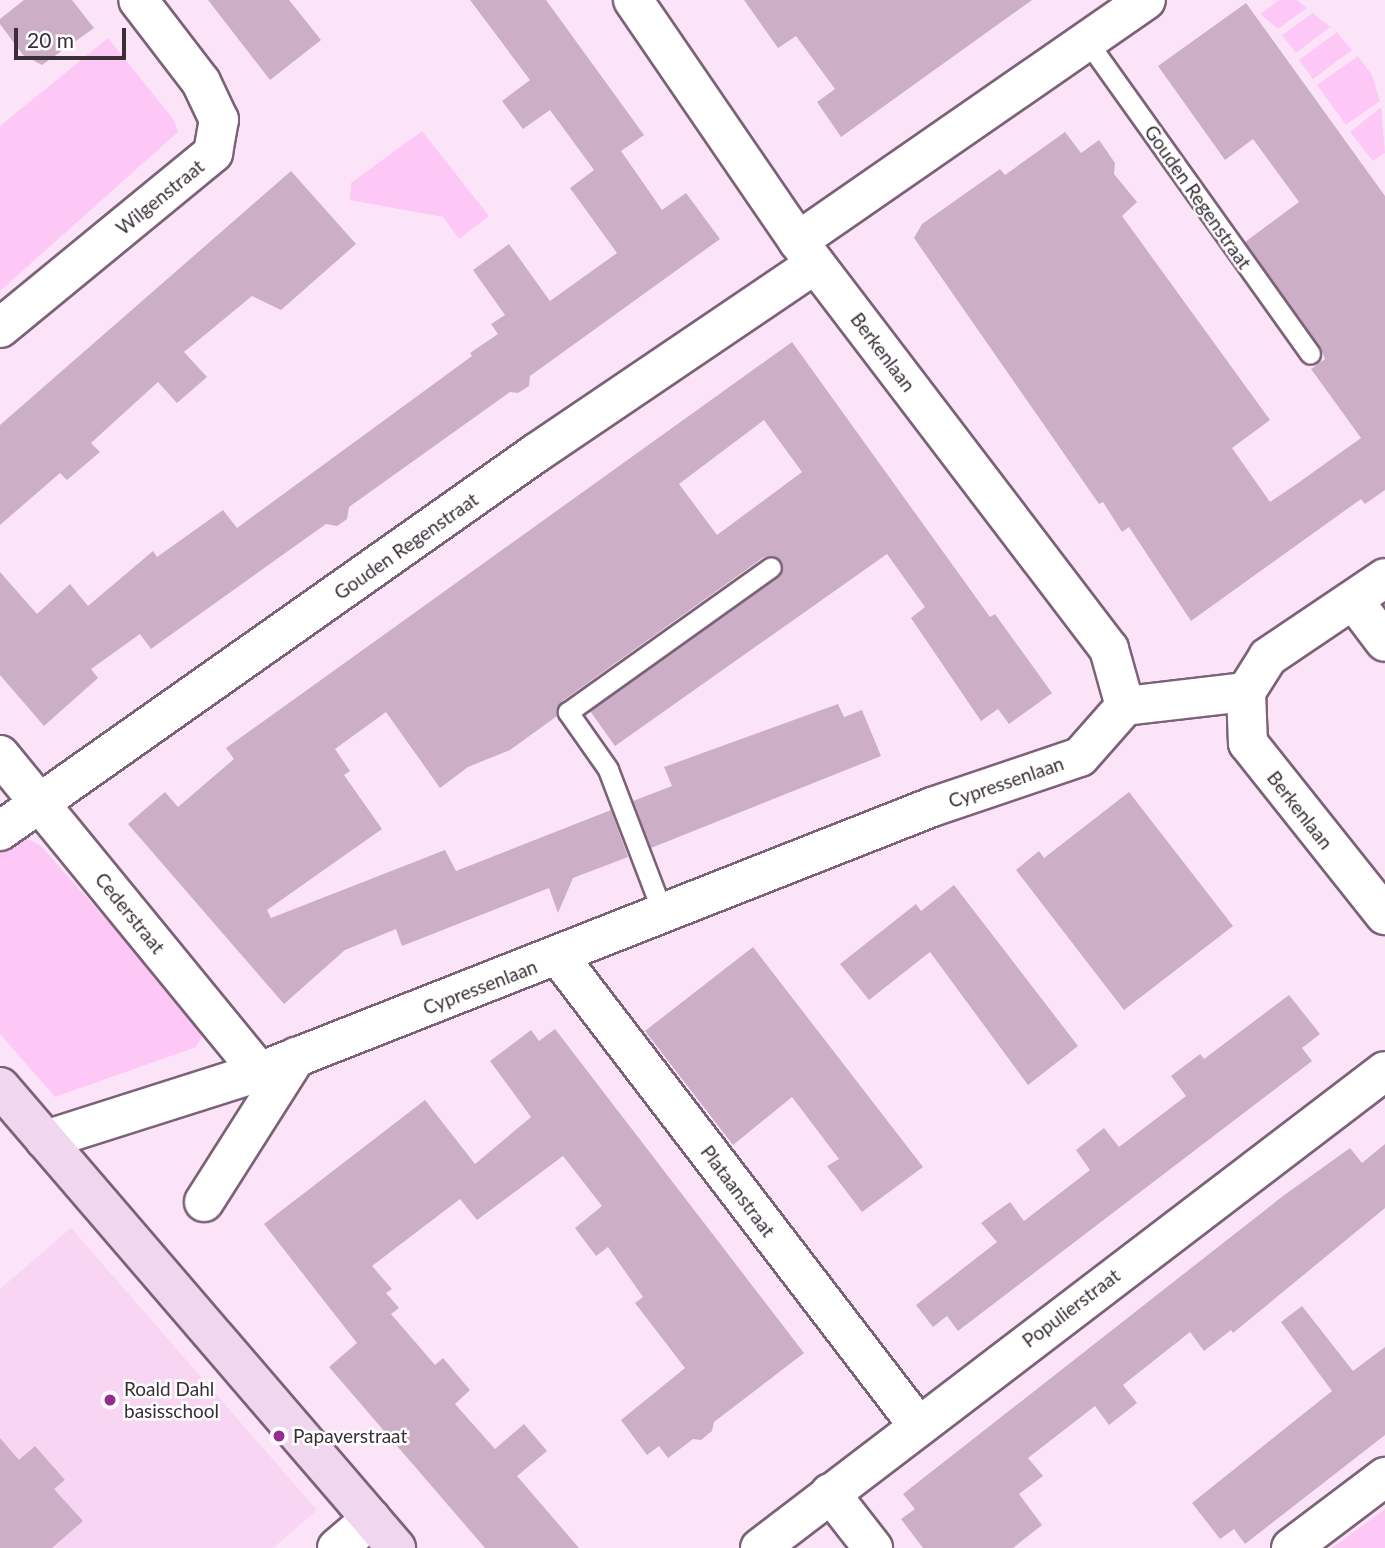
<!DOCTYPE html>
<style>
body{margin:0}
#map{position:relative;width:1385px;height:1548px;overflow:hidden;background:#fce4f8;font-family:Lato,sans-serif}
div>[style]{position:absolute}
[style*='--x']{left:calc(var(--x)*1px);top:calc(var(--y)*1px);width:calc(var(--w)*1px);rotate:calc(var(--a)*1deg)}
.built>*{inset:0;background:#f9d5f4}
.green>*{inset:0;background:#fdc8f6}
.building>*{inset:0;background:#ccafc7}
.roads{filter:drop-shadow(2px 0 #7c6278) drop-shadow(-2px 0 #7c6278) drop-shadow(0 2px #7c6278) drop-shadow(0 -2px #7c6278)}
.lane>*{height:19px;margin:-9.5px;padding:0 9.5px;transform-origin:9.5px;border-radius:9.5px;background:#fff}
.street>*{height:38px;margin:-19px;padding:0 19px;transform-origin:19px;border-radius:19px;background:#fff}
.secondary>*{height:38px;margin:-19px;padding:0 19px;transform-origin:19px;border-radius:19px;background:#f0d6ee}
.dots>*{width:19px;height:19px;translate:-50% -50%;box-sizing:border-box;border:4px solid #fff;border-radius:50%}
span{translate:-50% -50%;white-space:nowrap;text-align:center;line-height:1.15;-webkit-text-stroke:5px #fff;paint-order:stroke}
.street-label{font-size:19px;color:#3a2f39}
.poi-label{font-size:19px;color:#3a2f39}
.left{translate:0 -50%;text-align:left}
.scale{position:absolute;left:14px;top:28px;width:112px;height:32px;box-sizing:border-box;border:4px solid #3a2f39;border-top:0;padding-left:9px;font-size:21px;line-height:24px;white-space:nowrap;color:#3a2f39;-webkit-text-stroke:5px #fff;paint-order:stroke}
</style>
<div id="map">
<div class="built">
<div style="clip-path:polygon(71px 1228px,317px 1510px,273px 1548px,0 1548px,0 1289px)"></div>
</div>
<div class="green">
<div style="clip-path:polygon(1279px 0,1297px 0,1307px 8px,1278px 29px,1260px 14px)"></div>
<div style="clip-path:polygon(1313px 13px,1330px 27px,1296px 53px,1282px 35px)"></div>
<div style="clip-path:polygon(1337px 32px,1352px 50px,1313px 79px,1299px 60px)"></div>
<div style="clip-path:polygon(108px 38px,174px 120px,178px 132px,0 291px,0 126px)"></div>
<div style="clip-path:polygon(1358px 56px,1372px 75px,1380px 101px,1346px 125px,1317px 85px)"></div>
<div style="clip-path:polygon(1381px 107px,1385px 153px,1373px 161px,1350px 132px)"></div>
<div style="clip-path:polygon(422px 131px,489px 216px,459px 239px,443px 217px,350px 200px,351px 183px)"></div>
<div style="clip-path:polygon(24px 837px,41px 846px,196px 1021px,204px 1033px,196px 1047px,55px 1097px,0 1034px,0 851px)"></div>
<div style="clip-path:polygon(1385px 1509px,1385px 1548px,1332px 1548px)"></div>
</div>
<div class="building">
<div style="clip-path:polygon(24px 0,72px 0,94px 28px,42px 65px,23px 55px,0 24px,0 19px)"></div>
<div style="clip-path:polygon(208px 0,289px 0,321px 40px,270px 80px)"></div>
<div style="clip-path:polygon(470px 0,546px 0,644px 135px,621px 151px,662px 210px,686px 193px,720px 239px,530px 376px,529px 386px,518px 393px,510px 392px,349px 507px,347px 519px,337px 526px,326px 524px,155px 646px,151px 649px,140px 634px,91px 669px,98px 678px,44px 726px,0 675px,0 572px,37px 614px,70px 584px,88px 606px,153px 551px,157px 557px,223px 510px,237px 528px,472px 356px,470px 353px,498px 334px,491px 324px,505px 315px,473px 270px,509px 244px,550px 301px,617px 253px,570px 188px,594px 170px,550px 110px,523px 129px,502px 101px,530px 80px)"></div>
<div style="clip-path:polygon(744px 0,1032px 0,841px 137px,817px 102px,835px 89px,796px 36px,778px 48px)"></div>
<div style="clip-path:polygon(1246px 3px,1385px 196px,1385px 490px,1365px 504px,1361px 499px,1191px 621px,1129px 527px,1122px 532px,1103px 502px,1099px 504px,914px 238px,922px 224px,1000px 169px,1005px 175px,1065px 132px,1081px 153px,1099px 140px,1115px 163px,1114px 174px,1137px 202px,1122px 216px,1270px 420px,1232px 448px,1270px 502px,1298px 483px,1361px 438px,1311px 369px,1325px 359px,1320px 347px,1245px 242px,1299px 202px,1253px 139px,1225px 160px,1158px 66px)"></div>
<div style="clip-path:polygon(291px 171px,356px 244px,281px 310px,252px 296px,184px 352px,207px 377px,177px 403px,158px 382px,91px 443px,100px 452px,67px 480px,60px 473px,0 525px,0 425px)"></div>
<div style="clip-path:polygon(evenodd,792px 342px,990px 617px,995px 614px,1052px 693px,1009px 724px,998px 709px,981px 721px,911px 618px,925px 607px,887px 554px,615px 746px,590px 711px,778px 577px,781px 560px,764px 557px,561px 702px,557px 716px,510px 750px,468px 767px,440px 788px,386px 712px,335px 749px,350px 771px,344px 775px,382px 829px,267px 910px,271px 918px,445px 850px,456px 871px,611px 810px,628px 857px,573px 878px,558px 913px,549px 888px,402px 946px,396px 929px,345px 950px,284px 1004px,128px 824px,165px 792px,178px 807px,234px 759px,226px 748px,792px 342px,764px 420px,802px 472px,717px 535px,679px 484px,764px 420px)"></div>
<div style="clip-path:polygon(838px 704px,844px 717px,862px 710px,881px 756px,651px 848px,633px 801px,672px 786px,664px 767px)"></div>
<div style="clip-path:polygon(1129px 792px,1233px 926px,1124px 1010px,1016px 870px,1039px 851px,1044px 858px)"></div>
<div style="clip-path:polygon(954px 885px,1078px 1046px,1028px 1085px,930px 952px,869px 1000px,840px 964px,916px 904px,921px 911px)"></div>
<div style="clip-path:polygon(753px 947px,923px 1167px,862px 1212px,827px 1166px,839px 1159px,792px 1097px,733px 1145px,645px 1031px)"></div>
<div style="clip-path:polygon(1289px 995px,1320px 1034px,1302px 1048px,1312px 1061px,958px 1331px,947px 1316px,933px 1327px,916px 1305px,997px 1242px,981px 1223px,1010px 1202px,1024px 1221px,1090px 1170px,1076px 1150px,1104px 1128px,1119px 1147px,1186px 1096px,1171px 1076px,1200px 1054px,1204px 1059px)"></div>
<div style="clip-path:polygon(555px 1029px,804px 1353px,714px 1422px,712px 1431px,701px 1440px,693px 1439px,668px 1458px,659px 1446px,647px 1455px,621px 1420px,685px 1368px,635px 1303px,643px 1297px,608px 1247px,596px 1256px,575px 1228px,602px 1206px,563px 1156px,477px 1220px,460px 1199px,372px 1266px,392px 1289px,386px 1293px,399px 1308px,391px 1314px,435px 1365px,443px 1358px,470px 1390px,455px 1404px,495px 1449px,524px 1424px,547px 1451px,517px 1476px,579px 1548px,485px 1548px,329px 1367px,357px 1343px,264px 1224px,425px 1100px,475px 1164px,531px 1117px,490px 1061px,531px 1030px,539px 1041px)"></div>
<div style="clip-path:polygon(1385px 1144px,1385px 1208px,1233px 1333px,1231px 1330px,1204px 1351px,1190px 1332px,1123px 1385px,1137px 1403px,1109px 1425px,1095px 1406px,1028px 1458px,1043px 1476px,1019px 1494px,1042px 1525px,1013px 1548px,923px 1548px,901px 1519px,915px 1509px,903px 1494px,1283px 1196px,1350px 1148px,1362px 1163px)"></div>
<div style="clip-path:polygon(1302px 1306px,1353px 1371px,1385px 1347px,1385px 1435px,1245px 1544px,1234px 1529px,1220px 1539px,1192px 1503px,1332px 1391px,1281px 1322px)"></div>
<div style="clip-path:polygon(0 1438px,19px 1460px,35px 1446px,65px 1480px,54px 1489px,83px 1521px,52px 1548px,0 1548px)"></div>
</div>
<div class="roads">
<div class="lane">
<div style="--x:1087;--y:41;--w:384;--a:54.5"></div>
<div style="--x:664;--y:916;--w:157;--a:-110.9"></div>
<div style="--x:608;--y:769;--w:70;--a:-125.1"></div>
<div style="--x:568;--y:712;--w:249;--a:-35.5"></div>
</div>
<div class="street">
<div style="--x:633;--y:0;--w:292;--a:55.6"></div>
<div style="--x:798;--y:241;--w:513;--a:52.68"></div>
<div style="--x:1109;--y:649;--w:59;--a:74.3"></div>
<div style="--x:798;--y:241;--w:423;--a:-34.7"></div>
<div style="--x:0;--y:328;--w:276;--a:-39.4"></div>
<div style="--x:213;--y:153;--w:34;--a:-80"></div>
<div style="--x:219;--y:120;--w:42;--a:-115.3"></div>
<div style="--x:201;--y:82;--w:103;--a:-127.5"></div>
<div style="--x:1354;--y:601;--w:51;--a:52.9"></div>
<div style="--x:1246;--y:692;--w:51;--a:87.8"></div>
<div style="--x:1248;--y:743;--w:220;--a:51.5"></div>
<div style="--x:0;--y:755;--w:409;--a:50.7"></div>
<div style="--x:0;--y:831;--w:656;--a:-35.19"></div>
<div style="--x:536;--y:453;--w:337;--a:-34.1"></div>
<div style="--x:559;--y:957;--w:588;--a:52.53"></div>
<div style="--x:45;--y:1140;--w:225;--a:-17.6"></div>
<div style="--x:259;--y:1072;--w:723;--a:-21.49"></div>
<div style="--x:932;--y:807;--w:156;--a:-18.7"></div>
<div style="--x:1080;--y:757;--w:68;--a:-48.6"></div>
<div style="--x:1125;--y:706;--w:122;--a:-6.6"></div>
<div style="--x:1246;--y:692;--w:41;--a:-57.8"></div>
<div style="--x:1268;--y:657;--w:141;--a:-34"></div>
<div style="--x:204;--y:1202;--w:172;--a:-57.6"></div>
<div style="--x:830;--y:1493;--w:70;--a:52"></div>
<div style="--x:337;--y:1548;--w:45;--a:-40.5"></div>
<div style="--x:760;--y:1548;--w:786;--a:-37.35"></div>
<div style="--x:1291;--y:1548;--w:118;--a:-37.1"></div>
</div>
<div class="secondary">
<div style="--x:0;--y:1087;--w:608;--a:49.34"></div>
</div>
</div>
<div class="dots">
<div style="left:110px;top:1400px;background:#962c8e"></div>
<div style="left:279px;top:1436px;background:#962c8e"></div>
</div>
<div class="street-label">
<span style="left:160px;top:197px;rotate:-39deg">Wilgenstraat</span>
<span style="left:1198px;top:197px;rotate:55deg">Gouden Regenstraat</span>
<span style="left:883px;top:352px;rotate:53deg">Berkenlaan</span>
<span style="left:406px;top:546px;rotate:-35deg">Gouden Regenstraat</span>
<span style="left:1006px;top:782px;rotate:-19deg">Cypressenlaan</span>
<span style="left:1300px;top:810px;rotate:52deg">Berkenlaan</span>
<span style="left:130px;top:913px;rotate:51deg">Cederstraat</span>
<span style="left:480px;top:987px;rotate:-21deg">Cypressenlaan</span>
<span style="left:738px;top:1191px;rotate:53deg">Plataanstraat</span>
<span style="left:1071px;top:1308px;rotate:-37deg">Populierstraat</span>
</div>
<div class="poi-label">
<span class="left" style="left:124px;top:1400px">Roald Dahl<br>basisschool</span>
<span class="left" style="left:293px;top:1436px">Papaverstraat</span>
</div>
<div class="scale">20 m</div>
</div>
